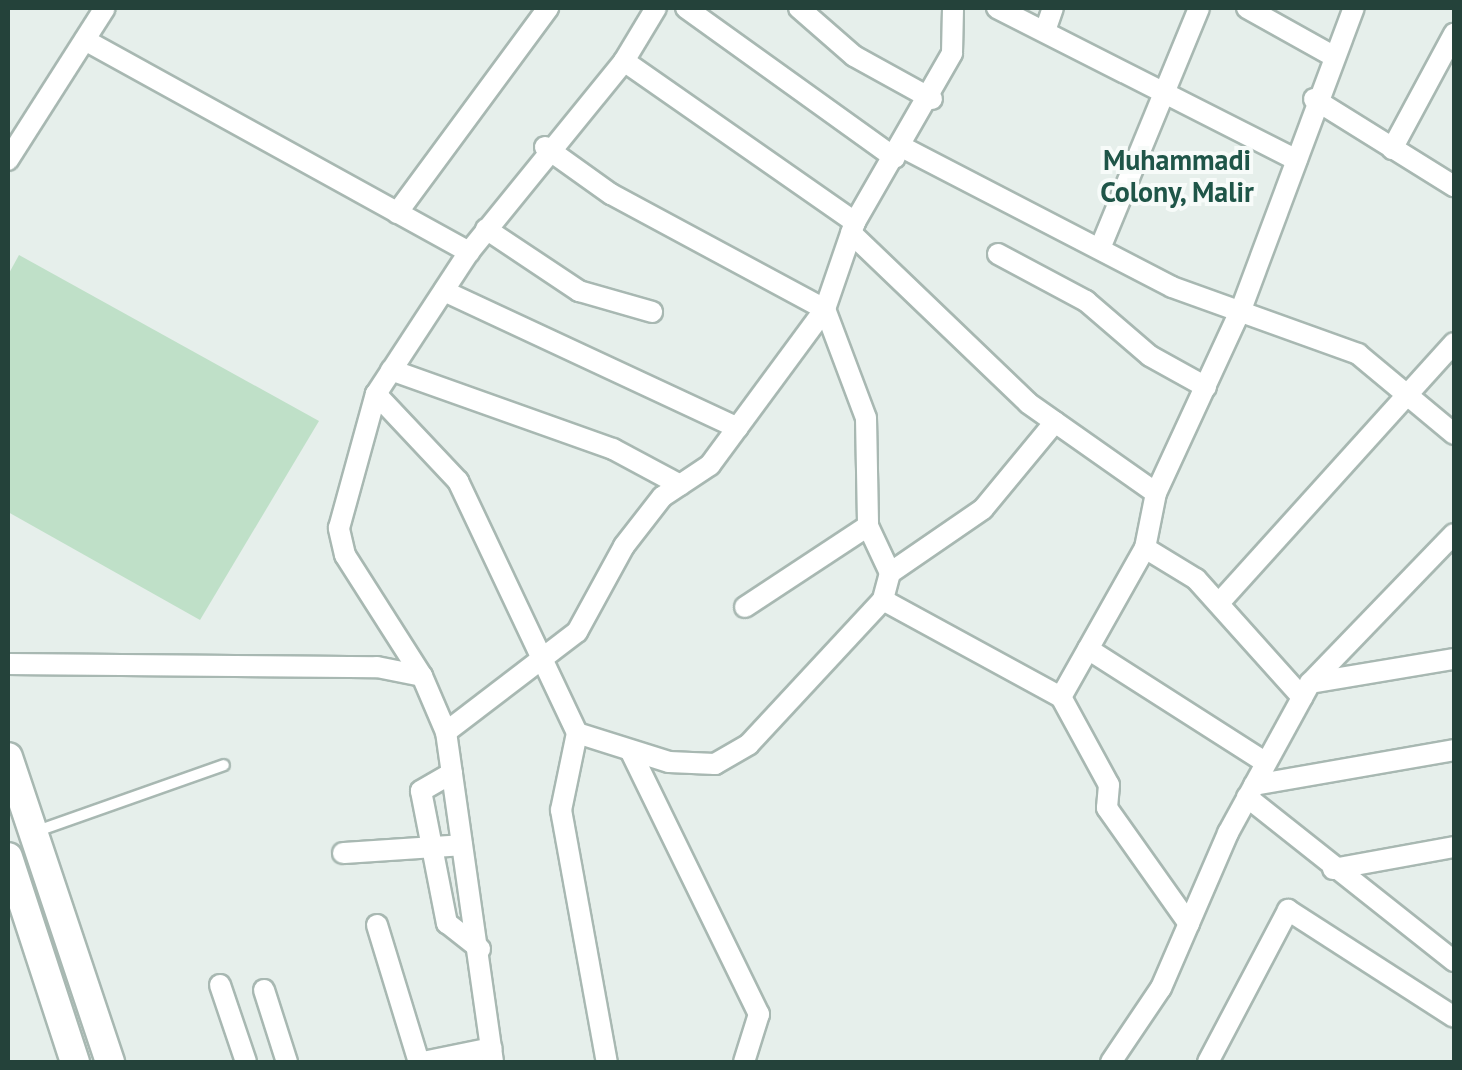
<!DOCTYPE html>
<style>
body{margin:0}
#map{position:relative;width:1462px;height:1070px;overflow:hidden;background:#e6efeb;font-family:"PT Sans",sans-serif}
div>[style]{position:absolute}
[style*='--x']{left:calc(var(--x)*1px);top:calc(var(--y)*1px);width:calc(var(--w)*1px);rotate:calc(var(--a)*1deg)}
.green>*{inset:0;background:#bfe0c8}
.roads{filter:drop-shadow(2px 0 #a8b8b2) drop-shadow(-2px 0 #a8b8b2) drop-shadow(0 2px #a8b8b2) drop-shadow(0 -2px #a8b8b2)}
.lane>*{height:10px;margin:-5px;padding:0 5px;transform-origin:5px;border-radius:5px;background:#fff}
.street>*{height:20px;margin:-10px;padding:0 10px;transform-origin:10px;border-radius:10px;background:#fff}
.secondary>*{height:28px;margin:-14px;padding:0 14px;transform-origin:14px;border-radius:14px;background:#fff}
span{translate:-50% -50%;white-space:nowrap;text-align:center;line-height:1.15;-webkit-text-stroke:8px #f7fbf9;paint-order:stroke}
.neighbourhood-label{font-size:28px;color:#1f5548;font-weight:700}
.frame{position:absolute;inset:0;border:10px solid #24423a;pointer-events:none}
</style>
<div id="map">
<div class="green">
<div style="clip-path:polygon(19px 255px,319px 421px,200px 620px,8px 512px,8px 275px)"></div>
</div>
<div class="roads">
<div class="lane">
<div style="--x:37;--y:831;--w:198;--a:-19.4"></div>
</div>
<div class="street">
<div style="--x:686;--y:8;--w:257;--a:35.7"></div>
<div style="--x:799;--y:8;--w:73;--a:41.1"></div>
<div style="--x:854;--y:56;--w:89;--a:28.9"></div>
<div style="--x:997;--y:8;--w:336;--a:26.9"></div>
<div style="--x:1247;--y:8;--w:98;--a:29.2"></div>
<div style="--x:1045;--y:31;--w:24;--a:-71"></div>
<div style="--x:85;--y:40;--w:439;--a:28.9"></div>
<div style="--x:624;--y:61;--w:282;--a:34.9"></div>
<div style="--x:1314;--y:99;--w:165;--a:31.9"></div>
<div style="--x:545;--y:147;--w:81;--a:35.5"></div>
<div style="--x:611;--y:194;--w:243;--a:28.3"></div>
<div style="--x:825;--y:309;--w:116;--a:69.4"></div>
<div style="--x:866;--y:418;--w:108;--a:88.9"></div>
<div style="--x:868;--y:526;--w:52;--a:64.9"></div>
<div style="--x:890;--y:573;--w:28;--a:105"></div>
<div style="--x:883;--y:600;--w:203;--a:28.6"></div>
<div style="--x:1061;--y:697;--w:100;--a:61.4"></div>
<div style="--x:1109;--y:785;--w:23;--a:95"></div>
<div style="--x:1107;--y:808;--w:142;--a:54.7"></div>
<div style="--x:902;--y:147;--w:304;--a:27.4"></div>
<div style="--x:1172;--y:287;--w:198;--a:19.8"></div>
<div style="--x:1358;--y:354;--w:125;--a:39.8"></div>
<div style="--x:1392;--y:149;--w:131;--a:-61.7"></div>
<div style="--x:8;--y:160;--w:180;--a:-57.5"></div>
<div style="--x:397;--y:213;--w:255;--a:-53.6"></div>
<div style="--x:486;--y:229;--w:112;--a:33.7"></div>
<div style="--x:579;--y:291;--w:76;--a:16"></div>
<div style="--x:851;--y:233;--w:245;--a:43.8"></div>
<div style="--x:1028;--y:403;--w:156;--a:35.1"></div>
<div style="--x:1101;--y:246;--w:257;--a:-67.6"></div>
<div style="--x:998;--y:254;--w:100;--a:28.1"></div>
<div style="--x:1086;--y:301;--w:84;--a:40.7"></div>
<div style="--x:1150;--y:356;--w:64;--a:29"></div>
<div style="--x:444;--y:291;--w:324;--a:25"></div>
<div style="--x:391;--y:370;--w:236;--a:19.6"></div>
<div style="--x:613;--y:449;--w:76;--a:28.2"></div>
<div style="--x:376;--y:394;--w:120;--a:46.7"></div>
<div style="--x:458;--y:481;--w:279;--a:64.7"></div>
<div style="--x:577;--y:733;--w:79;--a:101.7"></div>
<div style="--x:561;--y:810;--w:256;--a:79.7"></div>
<div style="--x:1145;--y:548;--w:60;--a:31.3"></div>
<div style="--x:1196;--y:579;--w:159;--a:48.1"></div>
<div style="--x:890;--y:573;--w:113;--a:-34.5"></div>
<div style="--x:983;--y:509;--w:113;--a:-50.4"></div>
<div style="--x:1220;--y:602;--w:349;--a:-47.9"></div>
<div style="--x:745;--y:607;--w:147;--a:-33.4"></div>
<div style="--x:1088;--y:649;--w:211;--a:32.6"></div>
<div style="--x:8;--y:664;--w:369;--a:0.5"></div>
<div style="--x:377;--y:667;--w:46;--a:11.3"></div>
<div style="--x:1310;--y:683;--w:146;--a:-9.5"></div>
<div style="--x:1061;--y:697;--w:171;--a:-60.6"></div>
<div style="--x:1145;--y:548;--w:56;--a:-78.7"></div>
<div style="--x:1156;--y:493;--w:205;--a:-65.2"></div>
<div style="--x:1242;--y:307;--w:319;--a:-69.5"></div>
<div style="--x:446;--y:732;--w:165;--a:-37.4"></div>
<div style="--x:577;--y:632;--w:98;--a:-61.3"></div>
<div style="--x:624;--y:546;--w:62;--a:-52.2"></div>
<div style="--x:662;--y:497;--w:58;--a:-33.7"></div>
<div style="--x:710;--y:465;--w:194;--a:-53.6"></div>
<div style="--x:825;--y:309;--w:92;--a:-71"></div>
<div style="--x:855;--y:222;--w:195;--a:-60.1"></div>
<div style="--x:952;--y:53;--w:45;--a:-88.7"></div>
<div style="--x:577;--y:733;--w:96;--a:17.5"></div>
<div style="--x:669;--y:762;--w:46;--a:2.5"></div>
<div style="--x:715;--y:764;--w:39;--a:-30"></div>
<div style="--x:749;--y:744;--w:197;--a:-47.1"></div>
<div style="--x:631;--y:752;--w:292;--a:64"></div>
<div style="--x:759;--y:1014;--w:50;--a:107.4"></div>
<div style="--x:452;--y:773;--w:36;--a:150"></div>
<div style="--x:421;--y:791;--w:135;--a:78.9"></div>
<div style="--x:447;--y:923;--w:42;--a:38.2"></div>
<div style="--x:1254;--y:785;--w:203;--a:-9.9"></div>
<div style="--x:1247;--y:797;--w:264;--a:38.4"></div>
<div style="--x:343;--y:853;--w:119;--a:-3.8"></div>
<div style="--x:1333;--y:869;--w:123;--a:-10.3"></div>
<div style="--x:377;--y:925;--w:143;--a:73"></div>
<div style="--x:220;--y:985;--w:81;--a:71.3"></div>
<div style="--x:264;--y:990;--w:76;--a:72.3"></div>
<div style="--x:423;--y:1062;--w:70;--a:-11.5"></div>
<div style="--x:493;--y:1062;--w:333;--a:-98.1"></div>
<div style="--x:446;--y:732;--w:61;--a:-113.2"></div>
<div style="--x:422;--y:676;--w:143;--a:-122.5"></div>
<div style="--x:345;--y:555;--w:28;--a:-103"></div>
<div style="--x:339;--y:528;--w:139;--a:-74.6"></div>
<div style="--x:376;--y:394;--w:170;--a:-56.8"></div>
<div style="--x:469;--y:252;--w:246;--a:-50.9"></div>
<div style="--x:624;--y:61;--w:62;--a:-58.9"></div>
<div style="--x:1111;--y:1062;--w:89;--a:-56"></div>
<div style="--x:1161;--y:988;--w:169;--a:-66.6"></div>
<div style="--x:1228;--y:833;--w:171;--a:-61.3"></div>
<div style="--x:1310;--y:683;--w:207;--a:-46"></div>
<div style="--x:1208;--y:1062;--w:172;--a:-62.2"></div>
<div style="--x:1288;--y:910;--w:197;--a:32.8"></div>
</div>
<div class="secondary">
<div style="--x:8;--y:757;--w:322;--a:71.5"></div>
<div style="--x:8;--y:857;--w:216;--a:71.9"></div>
</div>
</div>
<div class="neighbourhood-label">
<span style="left:1177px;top:176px">Muhammadi<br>Colony, Malir</span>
</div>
<div class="frame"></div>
</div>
